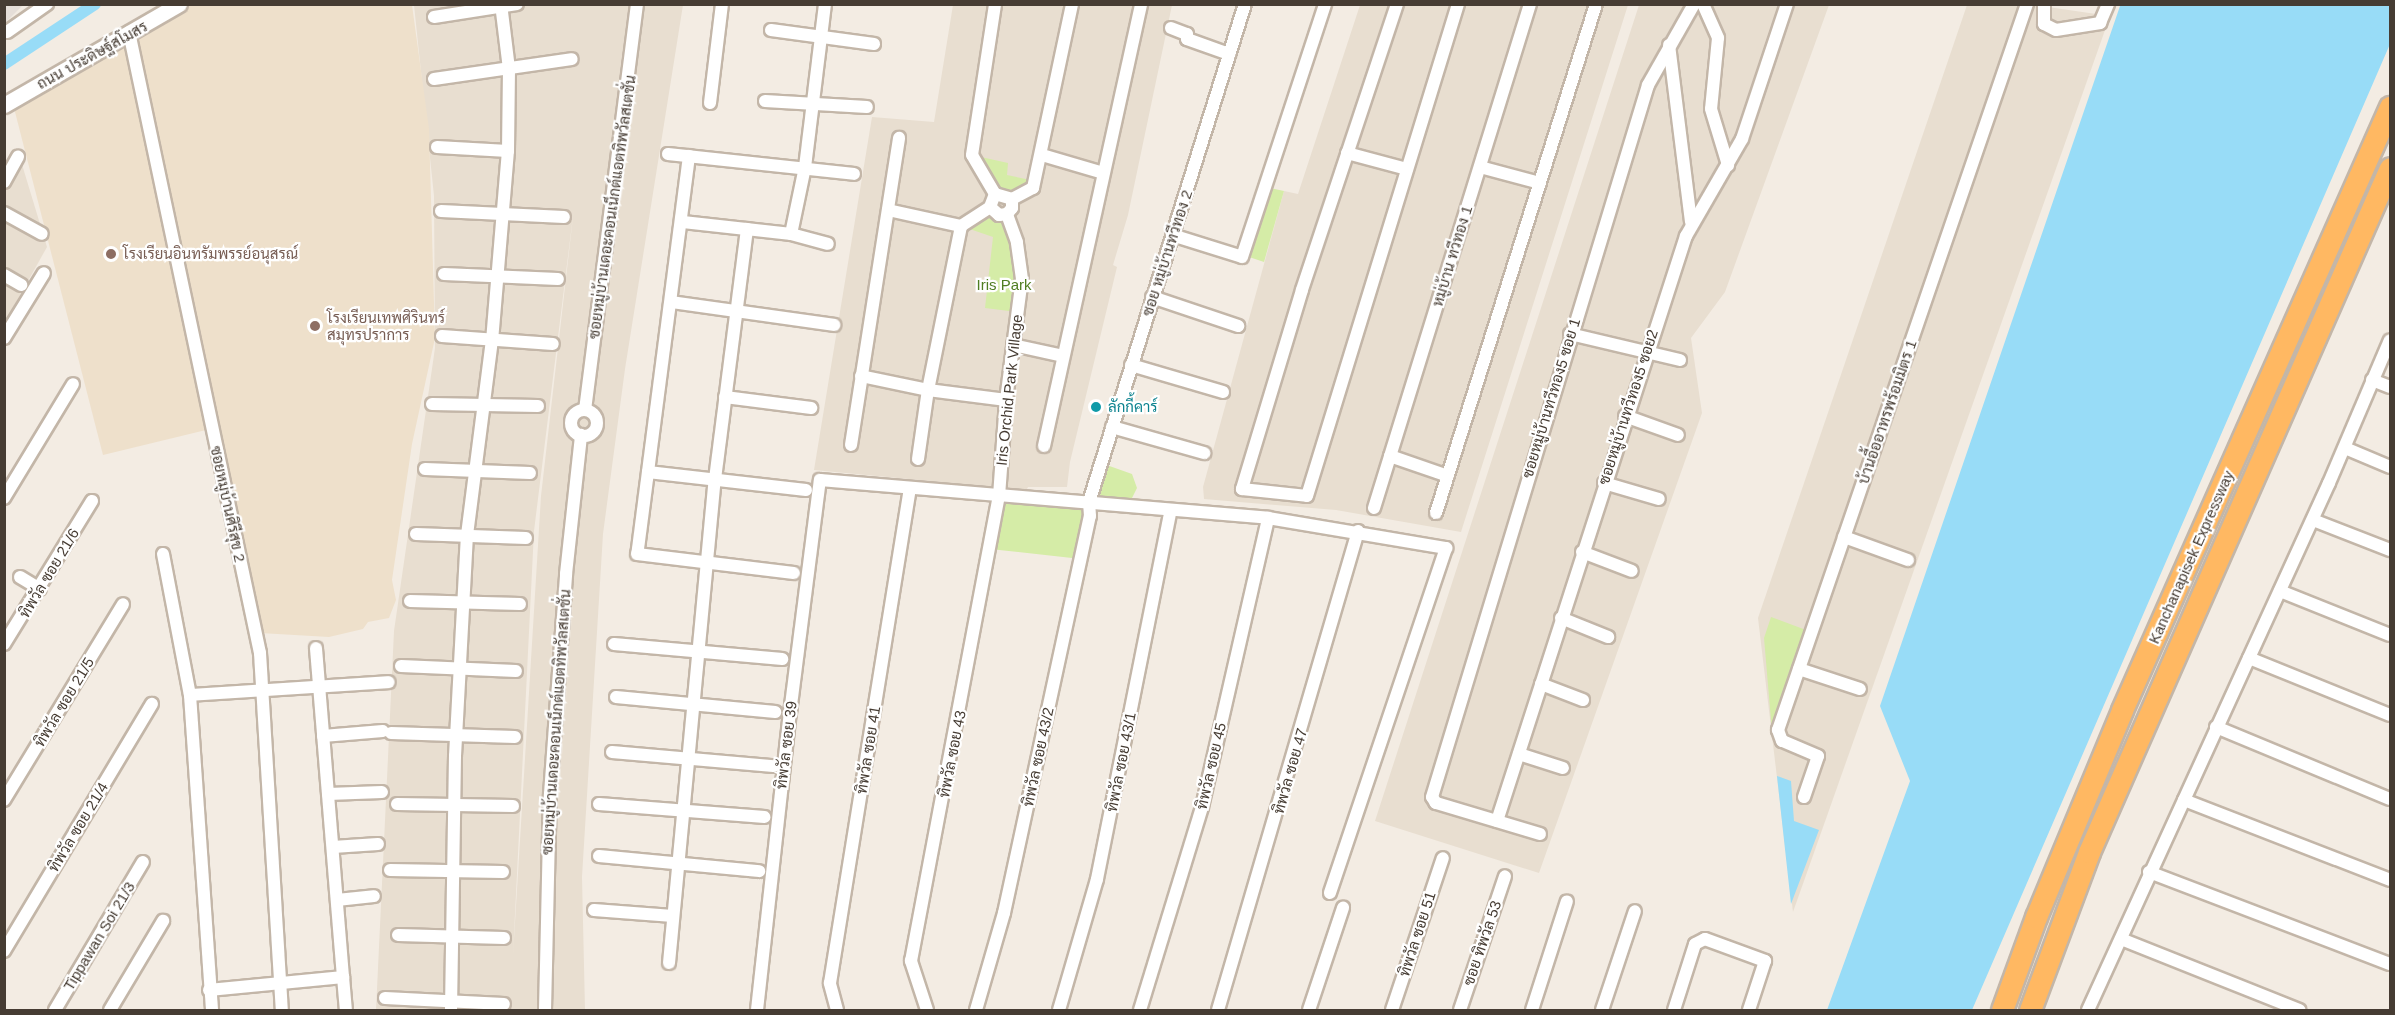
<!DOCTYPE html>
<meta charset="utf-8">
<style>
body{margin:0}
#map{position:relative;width:2395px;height:1015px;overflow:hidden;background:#f3ece3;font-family:Helvetica,Sarabun,sans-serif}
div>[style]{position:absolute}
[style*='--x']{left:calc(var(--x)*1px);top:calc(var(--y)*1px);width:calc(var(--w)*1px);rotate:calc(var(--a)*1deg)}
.residential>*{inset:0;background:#e8ded0}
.industrial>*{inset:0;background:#e5ded8}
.education>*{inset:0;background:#eee0cb}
.green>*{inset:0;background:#d5eca7}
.water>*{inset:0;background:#98dcf7}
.canal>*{height:12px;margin:-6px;padding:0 6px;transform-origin:6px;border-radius:6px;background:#98dcf7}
.roads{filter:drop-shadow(2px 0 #c3b6a8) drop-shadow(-2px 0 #c3b6a8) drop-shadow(0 2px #c3b6a8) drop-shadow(0 -2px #c3b6a8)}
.minor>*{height:12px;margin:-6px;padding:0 6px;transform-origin:6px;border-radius:6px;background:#fff}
.minor>.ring{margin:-6px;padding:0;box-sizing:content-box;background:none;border:12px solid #fff;border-radius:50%}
.tertiary>*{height:15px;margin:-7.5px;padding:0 7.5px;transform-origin:7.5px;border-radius:7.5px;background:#fff}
.motorway>*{height:21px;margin:-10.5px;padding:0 10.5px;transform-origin:10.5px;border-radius:10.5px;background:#ffb862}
.dots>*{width:16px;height:16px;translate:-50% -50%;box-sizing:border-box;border:3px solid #fff;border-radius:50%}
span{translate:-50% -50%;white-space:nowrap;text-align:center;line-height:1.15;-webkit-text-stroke:4.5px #fff;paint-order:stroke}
.street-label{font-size:15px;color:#463c33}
.education-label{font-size:15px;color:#785e54}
.left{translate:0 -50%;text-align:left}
.park-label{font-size:15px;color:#4f7d21}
.culture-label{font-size:15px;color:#0d838f}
.frame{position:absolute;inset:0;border:6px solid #463c33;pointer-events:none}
</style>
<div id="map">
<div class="residential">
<div style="clip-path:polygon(evenodd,414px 5px,683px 5px,625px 369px,603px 534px,582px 877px,585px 1010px,511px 1010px,511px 1006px,510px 1010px,376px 1010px,394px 631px,435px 348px,434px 196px,414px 5px,574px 208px,541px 496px,513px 955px,534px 531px,574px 208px)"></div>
<div style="clip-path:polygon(953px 5px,1172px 5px,1128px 215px,1113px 265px,1117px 267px,1070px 462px,1067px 487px,1028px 487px,1023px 497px,992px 487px,814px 470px,872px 117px,934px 122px)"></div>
<div style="clip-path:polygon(1360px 5px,1628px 5px,1461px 532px,1336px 510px,1204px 499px,1203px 487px,1284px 191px,1298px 194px)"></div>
<div style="clip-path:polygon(1639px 5px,1829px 5px,1725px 292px,1691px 338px,1702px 413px,1539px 873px,1375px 821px)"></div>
<div style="clip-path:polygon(1967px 5px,2034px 5px,2110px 16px,1793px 912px,1758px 618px)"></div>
<div style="clip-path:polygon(17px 148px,47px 247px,5px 322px,5px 169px)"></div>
</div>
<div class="industrial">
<div style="clip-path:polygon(5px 4px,23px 5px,5px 23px,4px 5px)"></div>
</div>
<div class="education">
<div style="clip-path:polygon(191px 5px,412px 5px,429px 129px,435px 338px,412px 444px,392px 580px,396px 600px,389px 618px,368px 622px,363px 629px,329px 637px,260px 633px,138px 38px)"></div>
<div style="clip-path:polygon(126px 44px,206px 430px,103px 455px,14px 108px)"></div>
</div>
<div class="green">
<div style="clip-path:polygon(972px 155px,1008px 163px,1007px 175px,1035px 181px,1012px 199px,995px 194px)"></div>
<div style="clip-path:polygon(1270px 188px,1284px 191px,1264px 262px,1246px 256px)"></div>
<div style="clip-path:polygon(990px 207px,1007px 214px,1017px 242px,1017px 312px,985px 308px,993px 237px,961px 226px)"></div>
<div style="clip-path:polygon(1101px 463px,1132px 474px,1137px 488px,1128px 506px,1089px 502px,1081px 559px,990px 549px,999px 496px,1089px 502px)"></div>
<div style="clip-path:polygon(1771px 617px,1806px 630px,1772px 732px,1764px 638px)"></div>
</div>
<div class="water">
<div style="clip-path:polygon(2390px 5px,2390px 44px,1972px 1010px,1827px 1010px,1910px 781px,1880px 706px,2120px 6px)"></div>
<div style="clip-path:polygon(1777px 776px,1791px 781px,1794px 821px,1819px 830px,1791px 904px)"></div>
</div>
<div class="canal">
<div style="--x:4;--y:64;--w:109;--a:-33.4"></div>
</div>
<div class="roads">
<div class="minor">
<div style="--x:1397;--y:4;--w:301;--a:108.4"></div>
<div style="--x:1302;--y:290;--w:208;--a:106.8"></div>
<div style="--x:1242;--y:489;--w:65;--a:6.1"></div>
<div style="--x:1307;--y:496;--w:515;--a:-72.94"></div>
<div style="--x:1703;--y:4;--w:37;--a:66"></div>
<div style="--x:1718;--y:38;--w:71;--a:95.6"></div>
<div style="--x:1711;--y:109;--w:59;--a:73.1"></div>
<div style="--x:2044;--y:4;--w:20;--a:90"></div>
<div style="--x:2044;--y:24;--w:13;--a:27"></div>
<div style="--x:2056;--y:30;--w:45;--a:-9"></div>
<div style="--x:2100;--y:23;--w:21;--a:-67"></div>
<div style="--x:434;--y:17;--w:84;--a:-8.9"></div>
<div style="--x:1171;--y:28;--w:17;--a:21"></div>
<div style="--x:1187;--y:34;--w:5;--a:90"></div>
<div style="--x:1187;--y:39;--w:45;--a:19.7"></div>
<div style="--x:771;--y:30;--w:104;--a:7.7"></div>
<div style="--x:7;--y:32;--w:49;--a:-35"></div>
<div style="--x:129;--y:32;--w:635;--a:78.09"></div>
<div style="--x:260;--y:653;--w:358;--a:86.5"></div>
<div style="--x:1669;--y:45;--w:178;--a:82.9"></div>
<div style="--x:434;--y:79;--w:139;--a:-8.2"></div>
<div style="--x:765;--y:101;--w:102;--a:3.4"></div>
<div style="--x:710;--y:103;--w:100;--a:-83.1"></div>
<div style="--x:437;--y:147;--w:71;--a:3.2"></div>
<div style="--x:1347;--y:153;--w:62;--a:14.9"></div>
<div style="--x:668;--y:154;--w:187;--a:6.1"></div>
<div style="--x:1042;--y:155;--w:64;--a:16.4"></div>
<div style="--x:689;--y:156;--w:401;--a:97.4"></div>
<div style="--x:637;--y:554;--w:158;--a:6.9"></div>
<div style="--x:1480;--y:167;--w:62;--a:14.9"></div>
<div style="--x:4;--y:182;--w:29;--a:-61"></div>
<div style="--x:995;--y:194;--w:45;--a:-120.5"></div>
<div style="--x:972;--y:155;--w:153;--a:-81.3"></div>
<div style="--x:1012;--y:199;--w:24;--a:-28"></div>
<div style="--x:1033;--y:188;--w:188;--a:-78"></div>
<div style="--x:888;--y:210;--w:75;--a:12.4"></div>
<div style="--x:961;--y:226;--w:35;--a:-33"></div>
<div style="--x:990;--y:207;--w:14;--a:-69"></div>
<div style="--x:995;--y:194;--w:18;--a:16"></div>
<div style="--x:1012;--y:199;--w:9;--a:90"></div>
<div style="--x:1012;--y:208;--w:8;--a:130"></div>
<div style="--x:1007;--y:214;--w:8;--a:173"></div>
<div style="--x:999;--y:215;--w:12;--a:-138"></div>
<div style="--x:441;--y:211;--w:123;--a:2.8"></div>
<div style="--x:4;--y:213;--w:43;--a:28.9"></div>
<div style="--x:683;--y:222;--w:109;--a:6.3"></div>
<div style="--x:791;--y:234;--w:38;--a:15"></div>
<div style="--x:791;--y:234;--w:68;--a:-78.2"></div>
<div style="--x:805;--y:167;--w:164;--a:-83"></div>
<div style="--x:1172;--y:235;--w:73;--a:17.4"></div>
<div style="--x:1242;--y:257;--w:266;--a:-71.8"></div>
<div style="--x:444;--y:274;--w:114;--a:2.5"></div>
<div style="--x:4;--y:275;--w:20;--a:30"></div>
<div style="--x:1152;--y:297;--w:91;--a:18.6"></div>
<div style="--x:671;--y:302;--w:165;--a:8"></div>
<div style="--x:1570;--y:334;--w:113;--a:13.3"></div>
<div style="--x:442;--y:336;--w:111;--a:4.1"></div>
<div style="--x:4;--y:338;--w:76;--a:-58.4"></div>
<div style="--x:1013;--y:345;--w:51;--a:12.4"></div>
<div style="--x:1131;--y:365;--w:96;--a:16.4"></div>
<div style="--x:861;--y:376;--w:68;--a:11.8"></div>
<div style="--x:928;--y:390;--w:79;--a:7.3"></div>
<div style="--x:2372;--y:380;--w:19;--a:21"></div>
<div style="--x:725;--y:397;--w:87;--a:7.3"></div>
<div style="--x:432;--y:404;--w:106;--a:1.1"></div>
<div style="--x:585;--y:410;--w:409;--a:-82.7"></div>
<div class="ring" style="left:571px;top:410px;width:14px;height:14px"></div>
<div style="--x:1625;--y:416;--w:56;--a:19.7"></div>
<div style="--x:1112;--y:427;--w:96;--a:15.8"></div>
<div style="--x:851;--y:445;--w:311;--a:-81.1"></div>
<div style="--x:1044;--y:446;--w:453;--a:-77.6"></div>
<div style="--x:2345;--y:448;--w:49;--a:22.9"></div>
<div style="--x:1390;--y:456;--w:61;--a:19"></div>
<div style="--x:918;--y:459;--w:70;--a:-81.8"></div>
<div style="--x:928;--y:390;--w:167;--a:-78.6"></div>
<div style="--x:425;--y:469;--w:105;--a:2.2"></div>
<div style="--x:648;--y:472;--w:159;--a:6.5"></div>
<div style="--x:1604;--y:483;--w:57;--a:16.2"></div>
<div style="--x:4;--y:498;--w:133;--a:-58.8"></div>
<div style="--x:1374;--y:508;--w:528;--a:-72.8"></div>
<div style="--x:1436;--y:513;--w:534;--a:-72.55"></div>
<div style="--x:2313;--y:520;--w:83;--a:21.3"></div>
<div style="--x:416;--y:534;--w:110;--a:2.1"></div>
<div style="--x:1844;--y:537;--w:68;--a:19.8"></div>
<div style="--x:1582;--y:552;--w:53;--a:20.8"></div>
<div style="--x:163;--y:554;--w:144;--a:79.2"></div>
<div style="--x:190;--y:695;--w:316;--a:86"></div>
<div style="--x:20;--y:577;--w:23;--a:31"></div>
<div style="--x:2280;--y:591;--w:118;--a:21.8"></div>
<div style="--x:410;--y:601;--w:110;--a:1.6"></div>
<div style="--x:1561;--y:618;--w:51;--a:22"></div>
<div style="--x:4;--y:644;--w:168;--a:-58.4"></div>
<div style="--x:614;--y:644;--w:169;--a:5.1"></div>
<div style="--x:2249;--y:658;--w:152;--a:22"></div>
<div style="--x:401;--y:666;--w:115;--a:2.5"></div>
<div style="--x:1799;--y:669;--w:64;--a:18.2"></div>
<div style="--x:1541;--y:684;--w:45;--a:20.9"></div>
<div style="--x:190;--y:695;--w:199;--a:-3.7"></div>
<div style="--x:616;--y:697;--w:160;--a:5.4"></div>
<div style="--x:2216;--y:727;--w:188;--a:22.5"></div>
<div style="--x:391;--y:733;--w:124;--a:1.8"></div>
<div style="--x:323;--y:736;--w:60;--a:-4.8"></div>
<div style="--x:612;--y:752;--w:162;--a:5"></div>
<div style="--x:1519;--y:754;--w:46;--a:17.7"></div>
<div style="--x:328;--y:794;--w:54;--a:-2.1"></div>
<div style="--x:1804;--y:797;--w:43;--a:-71.1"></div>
<div style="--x:1818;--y:756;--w:39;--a:-157"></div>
<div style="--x:1782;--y:741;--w:12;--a:-110"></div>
<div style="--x:1778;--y:730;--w:768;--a:-71.07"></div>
<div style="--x:4;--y:800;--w:229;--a:-58.7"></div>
<div style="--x:2184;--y:800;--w:221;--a:21.2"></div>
<div style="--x:397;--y:804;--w:116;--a:1"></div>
<div style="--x:599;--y:804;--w:166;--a:4.5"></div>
<div style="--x:1497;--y:821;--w:615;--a:-72.1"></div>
<div style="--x:1686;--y:236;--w:112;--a:-60"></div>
<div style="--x:1742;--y:139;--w:142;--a:-71.6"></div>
<div style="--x:1540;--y:834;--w:109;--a:-163.4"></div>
<div style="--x:1436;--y:803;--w:7;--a:-124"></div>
<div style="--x:1432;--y:797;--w:744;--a:-73.12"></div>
<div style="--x:1648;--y:85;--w:93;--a:-60.4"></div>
<div style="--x:333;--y:847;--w:45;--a:-3.8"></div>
<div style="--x:599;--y:856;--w:161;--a:5.4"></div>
<div style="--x:390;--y:870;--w:113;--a:1"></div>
<div style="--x:2149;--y:872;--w:258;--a:20.9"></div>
<div style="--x:337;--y:900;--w:37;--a:-6"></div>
<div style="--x:594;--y:910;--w:79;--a:4.3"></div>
<div style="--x:398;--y:935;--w:106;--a:1.6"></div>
<div style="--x:2121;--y:939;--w:192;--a:21.7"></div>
<div style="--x:4;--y:951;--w:288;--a:-59.1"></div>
<div style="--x:669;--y:963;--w:486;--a:-84.6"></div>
<div style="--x:715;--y:479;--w:252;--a:-82.7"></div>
<div style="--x:343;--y:977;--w:33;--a:85"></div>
<div style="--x:209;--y:990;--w:135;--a:-5.5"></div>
<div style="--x:343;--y:977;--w:330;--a:-94.7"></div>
<div style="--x:385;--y:998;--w:119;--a:2.9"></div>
<div style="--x:55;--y:1010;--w:172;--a:-59.3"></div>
<div style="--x:110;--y:1010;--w:104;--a:-59.2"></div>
<div style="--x:451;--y:1010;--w:254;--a:-89.1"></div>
<div style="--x:455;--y:756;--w:221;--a:-86.9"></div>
<div style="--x:467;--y:535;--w:196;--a:-82.7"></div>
<div style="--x:492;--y:341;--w:191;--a:-85.2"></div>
<div style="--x:508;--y:151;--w:82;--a:-89.3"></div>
<div style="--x:509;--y:69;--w:65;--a:-97"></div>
<div style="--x:545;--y:1010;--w:216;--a:-88.7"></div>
<div style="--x:550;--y:794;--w:221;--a:-85.8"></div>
<div style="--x:566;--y:574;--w:140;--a:-83.8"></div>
<div style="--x:757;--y:1010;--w:299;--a:-83.7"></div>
<div style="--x:790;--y:713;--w:235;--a:-82.7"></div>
<div style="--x:820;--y:480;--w:450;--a:4.8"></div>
<div style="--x:1268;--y:518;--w:181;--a:9.6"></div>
<div style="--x:1446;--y:548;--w:364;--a:108.6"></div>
<div style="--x:837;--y:1010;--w:28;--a:-105"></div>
<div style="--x:830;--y:983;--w:501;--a:-80.82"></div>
<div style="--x:927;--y:1010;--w:52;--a:-108.1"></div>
<div style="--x:911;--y:961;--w:473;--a:-79.3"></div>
<div style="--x:999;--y:496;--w:96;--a:-85.8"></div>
<div style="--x:1006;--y:400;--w:122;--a:-82.5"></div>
<div style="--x:1022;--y:279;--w:37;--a:-98"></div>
<div style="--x:1017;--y:242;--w:30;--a:-110"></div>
<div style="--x:976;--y:1010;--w:101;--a:-73.9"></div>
<div style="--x:1004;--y:913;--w:406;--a:-77.8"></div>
<div style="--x:1090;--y:516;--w:14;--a:-94"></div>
<div style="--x:1089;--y:502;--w:522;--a:-72.61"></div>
<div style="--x:1059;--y:1010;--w:136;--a:-73.8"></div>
<div style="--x:1097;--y:879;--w:376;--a:-78.7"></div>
<div style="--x:1140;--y:1010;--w:212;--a:-73"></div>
<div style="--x:1202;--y:807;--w:296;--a:-77.1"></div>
<div style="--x:1218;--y:1010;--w:499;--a:-73.7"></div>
<div style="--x:1309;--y:1010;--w:108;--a:-71.6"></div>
<div style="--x:1392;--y:1010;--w:160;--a:-71.5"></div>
<div style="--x:1460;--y:1010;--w:141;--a:-71.4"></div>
<div style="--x:1532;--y:1010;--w:114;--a:-72.2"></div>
<div style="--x:1602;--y:1010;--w:104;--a:-71.6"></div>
<div style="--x:1674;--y:1010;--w:69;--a:-72.3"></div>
<div style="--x:1695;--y:944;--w:11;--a:-27"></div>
<div style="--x:1705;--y:939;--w:64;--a:20.1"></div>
<div style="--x:1765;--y:961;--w:52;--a:108.1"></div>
<div style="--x:2088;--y:1010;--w:579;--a:-65.43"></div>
<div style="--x:2329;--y:483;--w:155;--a:-66.9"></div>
</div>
<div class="tertiary">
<div style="--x:4;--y:105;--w:202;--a:-30"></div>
</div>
<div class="motorway">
<div style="--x:2002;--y:1010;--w:99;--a:-69.9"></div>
<div style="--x:2036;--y:917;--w:224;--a:-67.4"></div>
<div style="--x:2122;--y:710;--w:660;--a:-66.04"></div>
<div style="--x:2030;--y:1010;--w:169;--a:-69.5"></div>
<div style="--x:2089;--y:852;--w:747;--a:-66.25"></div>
</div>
</div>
<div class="dots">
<div style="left:111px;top:254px;background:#8d6e63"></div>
<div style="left:315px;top:326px;background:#8d6e63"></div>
<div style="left:1096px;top:407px;background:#0f9aa8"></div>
</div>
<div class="street-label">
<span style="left:92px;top:55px;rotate:-29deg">ถนน ประดิษฐ์สโมสร</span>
<span style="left:612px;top:207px;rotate:-82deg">ซอยหมู่บ้านเดอะคอนเน็กต์แอตทิพวัลสเตชั่น</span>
<span style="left:1167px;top:253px;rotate:-72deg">ซอย หมู่บ้านทวีทอง 2</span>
<span style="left:1452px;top:256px;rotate:-73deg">หมู่บ้าน ทวีทอง 1</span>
<span style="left:1009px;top:390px;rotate:-84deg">Iris Orchid Park Village</span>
<span style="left:1551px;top:398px;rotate:-73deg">ซอยหมู่บ้านทวีทอง5 ซอย 1</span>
<span style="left:1628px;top:407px;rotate:-72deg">ซอยหมู่บ้านทวีทอง5 ซอย2</span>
<span style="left:1887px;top:412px;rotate:-71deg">บ้านอื้ออาทรพร้อมมิตร 1</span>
<span style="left:228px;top:504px;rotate:78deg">ซอยหมู่บ้านศิรีสุข 2</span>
<span style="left:2191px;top:557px;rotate:-66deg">Kanchanapisek Expressway</span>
<span style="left:49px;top:573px;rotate:-59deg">ทิพวัล ซอย 21/6</span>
<span style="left:64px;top:702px;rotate:-59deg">ทิพวัล ซอย 21/5</span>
<span style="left:556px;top:722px;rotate:-86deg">ซอยหมู่บ้านเดอะคอนเน็กต์แอตทิพวัลสเตชั่น</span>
<span style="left:786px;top:745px;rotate:-83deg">ทิพวัล ซอย 39</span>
<span style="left:868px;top:750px;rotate:-81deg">ทิพวัล ซอย 41</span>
<span style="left:952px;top:754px;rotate:-79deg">ทิพวัล ซอย 43</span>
<span style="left:1038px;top:757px;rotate:-78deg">ทิพวัล ซอย 43/2</span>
<span style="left:1121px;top:762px;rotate:-79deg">ทิพวัล ซอย 43/1</span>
<span style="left:1211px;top:766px;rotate:-77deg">ทิพวัล ซอย 45</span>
<span style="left:1290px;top:771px;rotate:-74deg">ทิพวัล ซอย 47</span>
<span style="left:78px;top:827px;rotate:-59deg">ทิพวัล ซอย 21/4</span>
<span style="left:1417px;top:934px;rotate:-72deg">ทิพวัล ซอย 51</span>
<span style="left:99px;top:936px;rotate:-59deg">Tippawan Soi 21/3</span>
<span style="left:1482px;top:943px;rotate:-71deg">ซอย ทิพวัล 53</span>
</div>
<div class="education-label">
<span class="left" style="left:123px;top:254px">โรงเรียนอินทรัมพรรย์อนุสรณ์</span>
<span class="left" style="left:327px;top:326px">โรงเรียนเทพศิรินทร์<br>สมุทรปราการ</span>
</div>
<div class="park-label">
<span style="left:1004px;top:285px">Iris Park</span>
</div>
<div class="culture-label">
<span class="left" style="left:1108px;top:407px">ลักกี้คาร์</span>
</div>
<div class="frame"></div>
</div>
